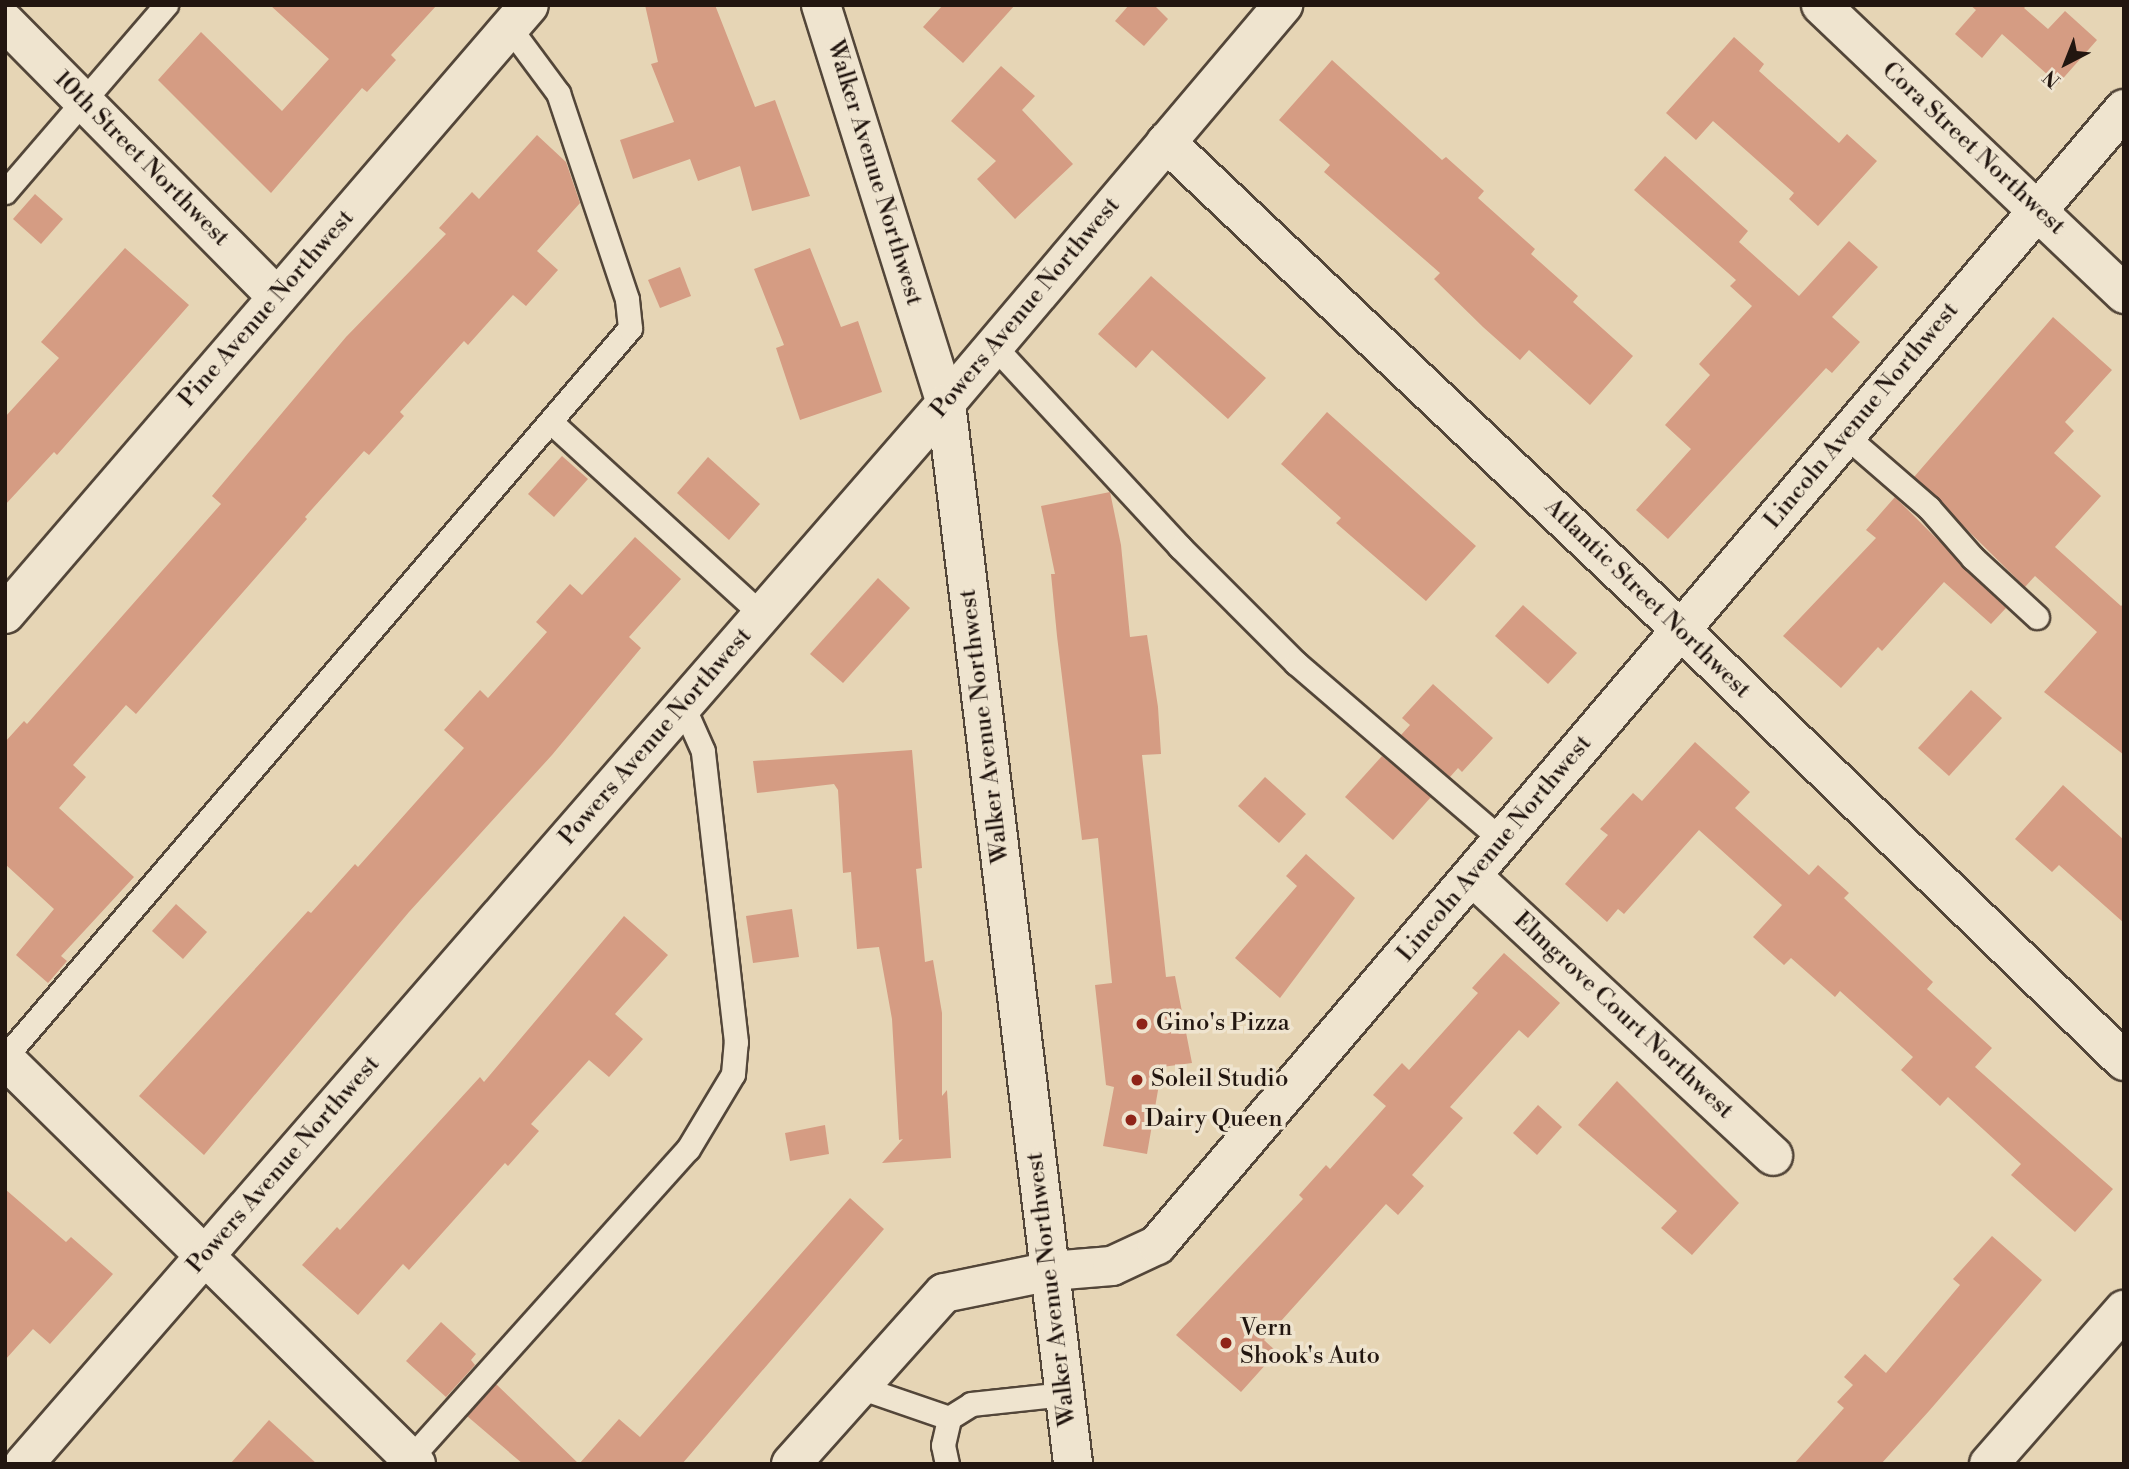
<!DOCTYPE html>
<style>
body{margin:0}
#map{position:relative;width:2129px;height:1469px;overflow:hidden;background:#e6d5b5;font-family:"Libre Bodoni",serif}
div>[style]{position:absolute}
[style*='--x']{left:calc(var(--x)*1px);top:calc(var(--y)*1px);width:calc(var(--w)*1px);rotate:calc(var(--a)*1deg)}
.building>*{inset:0;background:#d59c83}
.roads{filter:drop-shadow(2px 0 #534639) drop-shadow(-2px 0 #534639) drop-shadow(0 2px #534639) drop-shadow(0 -2px #534639)}
.service>*{height:23px;margin:-11.5px;padding:0 11.5px;transform-origin:11.5px;border-radius:11.5px;background:#efe4cf}
.minor>*{height:38px;margin:-19px;padding:0 19px;transform-origin:19px;border-radius:19px;background:#efe4cf}
.secondary>*{height:38px;margin:-19px;padding:0 19px;transform-origin:19px;border-radius:19px;background:#efe4cf}
.dots>*{width:19px;height:19px;translate:-50% -50%;box-sizing:border-box;border:4px solid #efe4cf;border-radius:50%}
span{translate:-50% -50%;white-space:nowrap;text-align:center;line-height:1.15;-webkit-text-stroke:7px #efe4cf;paint-order:stroke}
.street-label{font-size:24px;color:#221610}
.poi-label{font-size:24px;color:#221610}
.left{translate:0 -50%;text-align:left}
.frame{position:absolute;inset:0;border:7px solid #221610;pointer-events:none}
.north{position:absolute;left:2031px;top:28px;width:70px;height:70px;-webkit-text-stroke:5px #efe4cf;paint-order:stroke;rotate:222deg;font-size:19px;font-weight:700;line-height:28px;text-align:center;color:#221610}
.north::after{content:'';display:block;margin:auto;width:24px;height:32px;background:#221610;clip-path:polygon(50% 0,100% 100%,50% 72%,0 100%)}
</style>
<div id="map">
<div class="building">
<div style="clip-path:polygon(270px 5px,437px 5px,391px 55px,396px 60px,367px 92px,362px 88px,271px 193px,158px 80px,201px 32px,282px 111px,329px 59px)"></div>
<div style="clip-path:polygon(645px 5px,715px 5px,755px 107px,775px 100px,810px 196px,752px 211px,740px 166px,698px 181px,690px 159px,633px 179px,620px 140px,674px 122px,651px 64px,658px 62px)"></div>
<div style="clip-path:polygon(943px 5px,1015px 5px,963px 63px,923px 27px)"></div>
<div style="clip-path:polygon(1129px 5px,1154px 5px,1168px 19px,1144px 46px,1115px 21px)"></div>
<div style="clip-path:polygon(1970px 5px,2027px 5px,2024px 8px,2048px 29px,2065px 11px,2097px 40px,2058px 84px,2002px 34px,1982px 58px,1955px 34px,1976px 10px)"></div>
<div style="clip-path:polygon(1734px 37px,1764px 64px,1759px 71px,1839px 143px,1847px 134px,1877px 161px,1818px 226px,1789px 199px,1794px 193px,1713px 121px,1696px 140px,1666px 113px)"></div>
<div style="clip-path:polygon(1332px 60px,1442px 160px,1446px 157px,1484px 191px,1478px 198px,1535px 249px,1531px 254px,1578px 296px,1573px 302px,1633px 356px,1590px 405px,1529px 350px,1520px 360px,1483px 327px,1434px 279px,1440px 273px,1324px 172px,1330px 165px,1279px 120px)"></div>
<div style="clip-path:polygon(1001px 66px,1035px 96px,1022px 110px,1073px 164px,1015px 219px,977px 179px,996px 161px,951px 121px)"></div>
<div style="clip-path:polygon(537px 135px,566px 162px,580px 203px,537px 251px,558px 270px,526px 306px,513px 295px,468px 345px,464px 341px,400px 412px,404px 416px,369px 455px,364px 451px,305px 517px,307px 519px,136px 714px,126px 705px,73px 765px,86px 777px,59px 808px,134px 877px,61px 956px,67px 961px,48px 983px,16px 955px,54px 909px,5px 864px,5px 742px,24px 721px,27px 724px,221px 504px,212px 496px,346px 337px,446px 234px,439px 228px,472px 192px,479px 199px)"></div>
<div style="clip-path:polygon(1665px 156px,1748px 231px,1739px 242px,1799px 296px,1849px 241px,1878px 267px,1832px 317px,1860px 342px,1832px 373px,1826px 368px,1668px 539px,1636px 510px,1691px 449px,1665px 425px,1710px 375px,1699px 364px,1752px 306px,1730px 286px,1736px 280px,1634px 190px)"></div>
<div style="clip-path:polygon(35px 194px,63px 219px,41px 244px,13px 219px)"></div>
<div style="clip-path:polygon(125px 248px,189px 305px,57px 455px,54px 452px,5px 505px,5px 417px,59px 358px,41px 342px)"></div>
<div style="clip-path:polygon(810px 248px,841px 327px,858px 321px,882px 392px,800px 420px,776px 348px,784px 345px,754px 269px)"></div>
<div style="clip-path:polygon(680px 267px,691px 296px,660px 308px,648px 280px)"></div>
<div style="clip-path:polygon(1151px 276px,1266px 378px,1228px 419px,1152px 350px,1136px 368px,1098px 334px)"></div>
<div style="clip-path:polygon(2053px 317px,2112px 370px,2065px 422px,2074px 431px,2054px 453px,2101px 496px,2055px 547px,2121px 606px,2124px 603px,2124px 755px,2044px 692px,2097px 632px,2035px 576px,2025px 587px,1914px 477px)"></div>
<div style="clip-path:polygon(1327px 412px,1476px 546px,1426px 601px,1336px 523px,1341px 518px,1281px 464px)"></div>
<div style="clip-path:polygon(562px 456px,588px 479px,554px 517px,528px 494px)"></div>
<div style="clip-path:polygon(708px 457px,760px 504px,729px 540px,677px 493px)"></div>
<div style="clip-path:polygon(1110px 492px,1121px 545px,1130px 637px,1147px 635px,1158px 707px,1161px 754px,1142px 755px,1166px 977px,1175px 976px,1192px 1063px,1162px 1067px,1147px 1154px,1103px 1146px,1114px 1087px,1106px 1085px,1095px 985px,1112px 983px,1098px 838px,1082px 840px,1057px 636px,1051px 574px,1055px 574px,1041px 506px)"></div>
<div style="clip-path:polygon(1895px 497px,2006px 608px,1991px 624px,1944px 582px,1882px 651px,1878px 647px,1841px 688px,1783px 636px,1876px 538px,1866px 530px)"></div>
<div style="clip-path:polygon(635px 537px,681px 579px,629px 637px,641px 648px,552px 755px,409px 912px,204px 1155px,139px 1096px,308px 911px,311px 913px,355px 864px,358px 867px,464px 748px,444px 730px,480px 690px,488px 698px,547px 632px,536px 622px,570px 584px,582px 595px)"></div>
<div style="clip-path:polygon(878px 578px,910px 608px,843px 683px,810px 654px)"></div>
<div style="clip-path:polygon(1523px 605px,1577px 653px,1548px 684px,1495px 636px)"></div>
<div style="clip-path:polygon(1433px 684px,1493px 738px,1462px 772px,1458px 768px,1450px 777px,1401px 735px,1410px 725px,1402px 718px)"></div>
<div style="clip-path:polygon(1971px 690px,2002px 718px,1949px 776px,1918px 748px)"></div>
<div style="clip-path:polygon(1695px 742px,1750px 792px,1735px 808px,1809px 875px,1818px 865px,1849px 893px,1844px 898px,1933px 982px,1927px 989px,1992px 1048px,1975px 1067px,2113px 1189px,2075px 1232px,2011px 1175px,2021px 1164px,1948px 1097px,1940px 1106px,1901px 1070px,1913px 1057px,1840px 991px,1835px 997px,1791px 958px,1784px 965px,1753px 937px,1782px 905px,1699px 830px,1624px 914px,1618px 909px,1607px 922px,1565px 884px,1608px 835px,1600px 829px,1633px 793px,1642px 801px)"></div>
<div style="clip-path:polygon(912px 750px,922px 868px,916px 869px,925px 962px,933px 960px,942px 1013px,942px 1096px,947px 1090px,951px 1158px,882px 1163px,903px 1139px,899px 1140px,892px 1019px,879px 947px,857px 949px,851px 872px,843px 873px,838px 790px,834px 784px,757px 793px,753px 761px)"></div>
<div style="clip-path:polygon(1382px 756px,1431px 797px,1393px 840px,1345px 797px)"></div>
<div style="clip-path:polygon(1265px 777px,1306px 814px,1279px 843px,1238px 806px)"></div>
<div style="clip-path:polygon(2063px 785px,2124px 840px,2124px 923px,2059px 865px,2052px 872px,2015px 839px)"></div>
<div style="clip-path:polygon(1306px 854px,1355px 898px,1280px 998px,1235px 958px,1297px 886px,1286px 876px)"></div>
<div style="clip-path:polygon(176px 904px,207px 932px,183px 959px,152px 931px)"></div>
<div style="clip-path:polygon(792px 909px,799px 957px,753px 963px,746px 916px)"></div>
<div style="clip-path:polygon(624px 916px,668px 955px,615px 1014px,643px 1039px,609px 1077px,589px 1060px,531px 1124px,539px 1131px,508px 1166px,505px 1163px,409px 1270px,403px 1264px,358px 1315px,302px 1265px,337px 1227px,340px 1230px,480px 1077px,484px 1082px)"></div>
<div style="clip-path:polygon(1504px 953px,1560px 1003px,1528px 1038px,1519px 1030px,1450px 1107px,1463px 1118px,1412px 1175px,1424px 1186px,1398px 1215px,1386px 1204px,1264px 1340px,1277px 1352px,1241px 1392px,1176px 1335px,1303px 1199px,1299px 1195px,1326px 1165px,1330px 1169px,1386px 1106px,1373px 1095px,1402px 1063px,1409px 1070px,1478px 993px,1472px 988px)"></div>
<div style="clip-path:polygon(1617px 1081px,1739px 1203px,1692px 1255px,1661px 1228px,1677px 1211px,1578px 1125px)"></div>
<div style="clip-path:polygon(1538px 1105px,1562px 1127px,1537px 1155px,1513px 1133px)"></div>
<div style="clip-path:polygon(825px 1125px,829px 1154px,790px 1161px,785px 1133px)"></div>
<div style="clip-path:polygon(5px 1189px,66px 1242px,71px 1237px,113px 1274px,50px 1344px,33px 1329px,5px 1360px)"></div>
<div style="clip-path:polygon(850px 1198px,884px 1229px,682px 1464px,523px 1464px,467px 1416px,496px 1384px,579px 1464px,619px 1419px,640px 1437px)"></div>
<div style="clip-path:polygon(1992px 1236px,2042px 1280px,1929px 1411px,1881px 1464px,1794px 1464px,1844px 1408px,1837px 1402px,1853px 1385px,1844px 1377px,1865px 1354px,1886px 1373px,1960px 1285px,1953px 1279px)"></div>
<div style="clip-path:polygon(441px 1322px,476px 1354px,471px 1360px,475px 1365px,446px 1397px,406px 1361px)"></div>
<div style="clip-path:polygon(269px 1420px,317px 1464px,230px 1464px)"></div>
</div>
<div class="roads">
<div class="service">
<div style="--x:5;--y:192;--w:247;--a:-49.3"></div>
<div style="--x:994;--y:346;--w:274;--a:47.2"></div>
<div style="--x:1180;--y:547;--w:164;--a:45"></div>
<div style="--x:1296;--y:663;--w:272;--a:40.7"></div>
<div style="--x:552;--y:423;--w:285;--a:42.4"></div>
<div style="--x:1846;--y:436;--w:110;--a:40.9"></div>
<div style="--x:1929;--y:508;--w:67;--a:48.7"></div>
<div style="--x:1973;--y:558;--w:87;--a:42.7"></div>
<div style="--x:5;--y:1057;--w:960;--a:-49.39"></div>
<div style="--x:630;--y:328;--w:29;--a:-96"></div>
<div style="--x:627;--y:299;--w:217;--a:-108.5"></div>
<div style="--x:558;--y:93;--w:82;--a:-126.6"></div>
<div style="--x:859;--y:1387;--w:95;--a:19"></div>
<div style="--x:405;--y:1464;--w:423;--a:-48.1"></div>
<div style="--x:688;--y:1149;--w:87;--a:-59"></div>
<div style="--x:733;--y:1074;--w:32;--a:-85"></div>
<div style="--x:736;--y:1042;--w:293;--a:-96.5"></div>
<div style="--x:703;--y:751;--w:49;--a:-114"></div>
<div style="--x:947;--y:1464;--w:19;--a:-102"></div>
<div style="--x:943;--y:1445;--w:28;--a:-77"></div>
<div style="--x:949;--y:1418;--w:26;--a:-32"></div>
<div style="--x:971;--y:1404;--w:94;--a:-6.1"></div>
</div>
<div class="minor">
<div style="--x:1821;--y:5;--w:419;--a:43.6"></div>
<div style="--x:5;--y:22;--w:387;--a:45.3"></div>
<div style="--x:1166;--y:142;--w:709;--a:43.46"></div>
<div style="--x:1681;--y:630;--w:618;--a:44.21"></div>
<div style="--x:5;--y:614;--w:803;--a:-49.29"></div>
<div style="--x:1472;--y:876;--w:411;--a:42.9"></div>
<div style="--x:5;--y:1059;--w:577;--a:44.58"></div>
<div style="--x:24;--y:1464;--w:1406;--a:-49.01"></div>
<div style="--x:946;--y:403;--w:522;--a:-49.74"></div>
<div style="--x:791;--y:1464;--w:229;--a:-48.2"></div>
<div style="--x:944;--y:1293;--w:109;--a:-11.6"></div>
<div style="--x:1051;--y:1271;--w:61;--a:-4.7"></div>
<div style="--x:1112;--y:1266;--w:50;--a:-25"></div>
<div style="--x:1157;--y:1245;--w:1492;--a:-49.59"></div>
<div style="--x:1989;--y:1464;--w:205;--a:-48.8"></div>
</div>
<div class="secondary">
<div style="--x:821;--y:5;--w:417;--a:72.6"></div>
<div style="--x:946;--y:403;--w:1069;--a:83.17"></div>
</div>
</div>
<div class="dots">
<div style="left:1142px;top:1024px;background:#8f2418"></div>
<div style="left:1137px;top:1080px;background:#8f2418"></div>
<div style="left:1131px;top:1120px;background:#8f2418"></div>
<div style="left:1226px;top:1343px;background:#8f2418"></div>
</div>
<div class="street-label">
<span style="left:1973px;top:149px;rotate:43deg">Cora Street Northwest</span>
<span style="left:141px;top:159px;rotate:45deg">10th Street Northwest</span>
<span style="left:874px;top:173px;rotate:73deg">Walker Avenue Northwest</span>
<span style="left:1026px;top:308px;rotate:-50deg">Powers Avenue Northwest</span>
<span style="left:267px;top:309px;rotate:-49deg">Pine Avenue Northwest</span>
<span style="left:1862px;top:416px;rotate:-50deg">Lincoln Avenue Northwest</span>
<span style="left:1647px;top:599px;rotate:44deg">Atlantic Street Northwest</span>
<span style="left:985px;top:726px;rotate:-97deg">Walker Avenue Northwest</span>
<span style="left:656px;top:737px;rotate:-49deg">Powers Avenue Northwest</span>
<span style="left:1495px;top:849px;rotate:-50deg">Lincoln Avenue Northwest</span>
<span style="left:1623px;top:1016px;rotate:43deg">Elmgrove Court Northwest</span>
<span style="left:284px;top:1165px;rotate:-49deg">Powers Avenue Northwest</span>
<span style="left:1052px;top:1289px;rotate:-97deg">Walker Avenue Northwest</span>
</div>
<div class="poi-label">
<span class="left" style="left:1156px;top:1024px">Gino's Pizza</span>
<span class="left" style="left:1151px;top:1080px">Soleil Studio</span>
<span class="left" style="left:1145px;top:1120px">Dairy Queen</span>
<span class="left" style="left:1240px;top:1343px">Vern<br>Shook's Auto</span>
</div>
<div class="frame"></div>
<div class="north">N</div>
</div>
